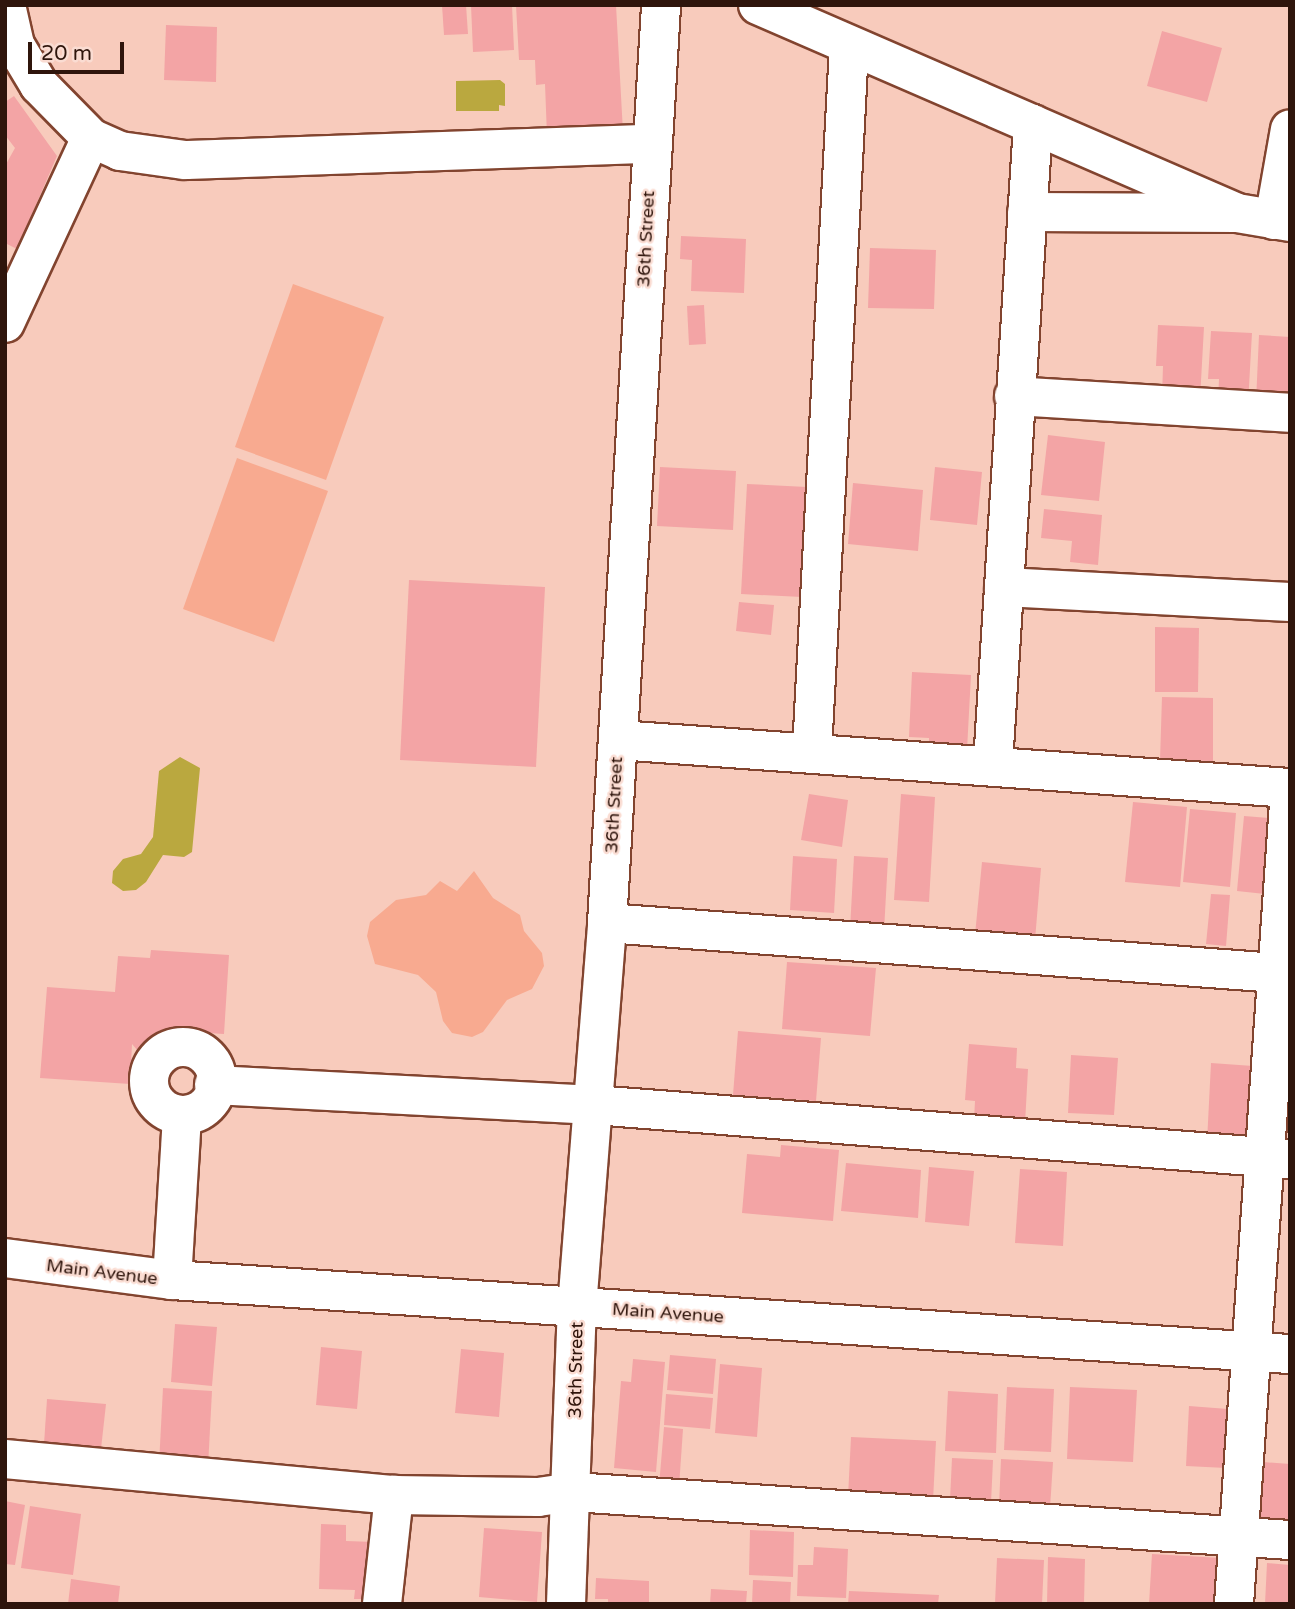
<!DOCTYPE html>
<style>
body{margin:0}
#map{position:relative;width:1295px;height:1609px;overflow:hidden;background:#f8cbbc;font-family:"Varela Round",sans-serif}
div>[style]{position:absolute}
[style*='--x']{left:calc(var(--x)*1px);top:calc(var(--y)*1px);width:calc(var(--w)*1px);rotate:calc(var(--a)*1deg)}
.green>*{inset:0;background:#f8aa90}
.water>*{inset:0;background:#baa83f}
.building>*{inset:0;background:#f3a4a5}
.roads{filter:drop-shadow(2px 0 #82442f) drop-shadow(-2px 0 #82442f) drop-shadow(0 2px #82442f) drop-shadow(0 -2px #82442f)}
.street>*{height:38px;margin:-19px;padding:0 19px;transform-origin:19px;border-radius:19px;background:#fff}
.street>.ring{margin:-19px;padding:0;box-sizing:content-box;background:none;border:38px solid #fff;border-radius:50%}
span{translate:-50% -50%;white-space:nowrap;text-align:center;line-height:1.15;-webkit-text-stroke:5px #fadcd2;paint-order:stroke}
.street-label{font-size:18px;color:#2f150c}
.frame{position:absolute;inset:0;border:7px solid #2f150c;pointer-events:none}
.scale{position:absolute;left:28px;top:42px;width:96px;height:32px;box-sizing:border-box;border:4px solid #2f150c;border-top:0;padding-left:9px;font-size:21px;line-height:24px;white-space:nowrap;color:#2f150c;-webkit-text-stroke:5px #fadcd2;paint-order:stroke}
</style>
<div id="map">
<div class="green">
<div style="clip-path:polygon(293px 284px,384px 317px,326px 480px,235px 447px)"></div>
<div style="clip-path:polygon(237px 458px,328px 491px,274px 642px,183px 609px)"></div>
<div style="clip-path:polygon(474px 871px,493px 898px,520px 915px,524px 931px,542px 953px,544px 966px,532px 989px,507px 1000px,483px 1032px,472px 1037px,452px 1033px,443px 1021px,436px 992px,418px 975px,375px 964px,367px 936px,370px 922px,396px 900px,426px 895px,440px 881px,457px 891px)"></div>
</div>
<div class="water">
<div style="clip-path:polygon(500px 80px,505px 84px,505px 106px,499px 105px,499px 111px,456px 111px,456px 81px)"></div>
<div style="clip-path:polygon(180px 757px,200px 768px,192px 852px,184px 857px,163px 855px,146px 882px,136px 890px,123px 891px,112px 883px,113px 871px,123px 859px,141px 854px,153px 837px,159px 771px)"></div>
</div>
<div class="building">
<div style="clip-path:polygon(442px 5px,466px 5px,468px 34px,444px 35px)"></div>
<div style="clip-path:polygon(471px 5px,512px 5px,514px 50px,473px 52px)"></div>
<div style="clip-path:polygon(516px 5px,616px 5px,623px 132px,547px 136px,545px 84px,536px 85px,535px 60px,519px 60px)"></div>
<div style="clip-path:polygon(166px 25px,217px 27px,216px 82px,164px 80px)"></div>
<div style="clip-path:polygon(1162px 31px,1222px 48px,1207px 102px,1147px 86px)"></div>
<div style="clip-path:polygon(14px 96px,57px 156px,17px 249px,5px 243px,5px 166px,15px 148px,5px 135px,5px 102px)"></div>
<div style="clip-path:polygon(681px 236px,746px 239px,744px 293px,691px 291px,692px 260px,680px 259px)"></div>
<div style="clip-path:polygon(870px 248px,936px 250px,934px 309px,868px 308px)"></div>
<div style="clip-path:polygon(704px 305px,706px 344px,689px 345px,687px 306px)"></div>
<div style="clip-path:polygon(1158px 325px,1204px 327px,1200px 399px,1162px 397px,1163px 366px,1156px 366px)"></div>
<div style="clip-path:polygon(1211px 331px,1252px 333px,1248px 404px,1218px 402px,1219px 379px,1208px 379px)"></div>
<div style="clip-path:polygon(1259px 335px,1290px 337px,1290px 404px,1256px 402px)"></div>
<div style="clip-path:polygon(1048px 435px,1105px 442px,1099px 501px,1041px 495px)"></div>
<div style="clip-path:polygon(660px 467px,736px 471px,733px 530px,657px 526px)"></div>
<div style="clip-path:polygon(935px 467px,982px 472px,977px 525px,930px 520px)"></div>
<div style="clip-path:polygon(853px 483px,923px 490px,918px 551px,848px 544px)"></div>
<div style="clip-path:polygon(747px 484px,807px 487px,802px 597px,741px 594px)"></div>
<div style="clip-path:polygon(1044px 509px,1102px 515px,1098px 565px,1070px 562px,1072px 541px,1041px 538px)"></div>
<div style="clip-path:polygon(409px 580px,545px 587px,536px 767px,400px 760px)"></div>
<div style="clip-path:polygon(739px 602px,774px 605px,771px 635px,736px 631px)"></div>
<div style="clip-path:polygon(1155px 627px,1199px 628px,1198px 692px,1155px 692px)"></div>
<div style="clip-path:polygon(912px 672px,971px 675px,967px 750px,929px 748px,929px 738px,909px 737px)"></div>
<div style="clip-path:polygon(1162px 697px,1213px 698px,1213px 761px,1160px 760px)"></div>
<div style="clip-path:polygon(809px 794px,848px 800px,842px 847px,801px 840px)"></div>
<div style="clip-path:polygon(901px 794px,935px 797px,929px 902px,894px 900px)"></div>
<div style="clip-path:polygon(1133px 802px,1187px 807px,1180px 887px,1125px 882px)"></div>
<div style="clip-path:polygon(1190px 809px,1236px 813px,1230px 887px,1183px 882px)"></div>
<div style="clip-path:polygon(1244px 816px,1281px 819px,1274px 895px,1237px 891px)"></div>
<div style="clip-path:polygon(793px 856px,837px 859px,834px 913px,790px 910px)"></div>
<div style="clip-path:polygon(854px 856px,888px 858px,884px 931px,850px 929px)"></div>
<div style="clip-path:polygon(982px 862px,1041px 868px,1035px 940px,975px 935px)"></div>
<div style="clip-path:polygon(1211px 894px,1230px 895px,1226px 946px,1206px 944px)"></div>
<div style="clip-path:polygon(151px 950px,229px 955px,224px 1034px,159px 1030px,167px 1041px,144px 1058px,132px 1044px,130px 1084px,40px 1078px,47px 987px,115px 992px,118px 956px,150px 958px)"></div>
<div style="clip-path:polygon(787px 962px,876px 968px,870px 1036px,782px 1029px)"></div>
<div style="clip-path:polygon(738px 1031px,821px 1038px,816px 1101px,733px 1095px)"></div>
<div style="clip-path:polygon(969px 1044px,1017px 1048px,1016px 1068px,1028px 1069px,1025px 1124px,974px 1120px,975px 1101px,965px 1100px)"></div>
<div style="clip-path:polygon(1071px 1055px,1118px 1058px,1114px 1115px,1068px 1113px)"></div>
<div style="clip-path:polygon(1211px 1063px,1267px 1067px,1263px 1145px,1207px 1142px)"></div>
<div style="clip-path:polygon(781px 1145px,839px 1150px,833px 1221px,742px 1213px,747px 1154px,780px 1157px)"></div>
<div style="clip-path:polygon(846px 1163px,921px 1170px,918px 1218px,841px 1211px)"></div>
<div style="clip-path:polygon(929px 1167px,974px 1171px,969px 1226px,925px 1222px)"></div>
<div style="clip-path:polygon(1020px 1169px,1067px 1172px,1063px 1246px,1015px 1243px)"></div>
<div style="clip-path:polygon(175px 1324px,217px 1327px,212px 1386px,171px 1382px)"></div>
<div style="clip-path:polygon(321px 1347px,362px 1351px,357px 1409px,316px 1405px)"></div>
<div style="clip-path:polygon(461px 1349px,504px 1353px,499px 1417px,455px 1413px)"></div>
<div style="clip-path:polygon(670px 1355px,716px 1359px,713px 1394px,667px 1390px)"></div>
<div style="clip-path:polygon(633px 1359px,665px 1362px,656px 1472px,614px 1468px,621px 1381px,631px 1382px)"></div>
<div style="clip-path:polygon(720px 1364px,762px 1368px,757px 1437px,715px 1433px)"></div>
<div style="clip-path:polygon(1007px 1387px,1054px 1389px,1051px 1452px,1004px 1450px)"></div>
<div style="clip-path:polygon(1070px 1387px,1137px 1390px,1133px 1462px,1067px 1459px)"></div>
<div style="clip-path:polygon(163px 1388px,212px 1391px,208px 1467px,159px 1464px)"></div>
<div style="clip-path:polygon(948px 1391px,998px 1394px,996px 1453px,945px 1451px)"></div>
<div style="clip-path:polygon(666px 1394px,713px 1398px,710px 1429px,664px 1425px)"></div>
<div style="clip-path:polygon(47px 1399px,106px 1404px,101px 1449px,44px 1444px)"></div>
<div style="clip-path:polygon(1189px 1406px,1228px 1409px,1226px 1468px,1186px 1466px)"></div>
<div style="clip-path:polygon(664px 1427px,683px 1429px,679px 1487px,659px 1486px)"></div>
<div style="clip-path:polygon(851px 1437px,936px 1441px,933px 1501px,848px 1497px)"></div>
<div style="clip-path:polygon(952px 1458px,993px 1460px,991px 1503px,950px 1500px)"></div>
<div style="clip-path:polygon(1001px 1459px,1053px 1462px,1050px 1508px,999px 1506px)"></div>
<div style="clip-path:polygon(1263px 1462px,1290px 1464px,1290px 1532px,1259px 1530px)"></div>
<div style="clip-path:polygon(5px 1501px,25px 1505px,15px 1565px,5px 1564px)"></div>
<div style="clip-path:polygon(30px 1506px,81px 1514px,73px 1575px,21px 1568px)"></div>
<div style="clip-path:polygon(321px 1524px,346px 1525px,346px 1541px,374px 1542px,373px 1599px,354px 1599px,355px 1590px,319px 1589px)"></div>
<div style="clip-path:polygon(484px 1528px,542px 1532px,537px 1602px,479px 1597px)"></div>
<div style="clip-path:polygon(750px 1530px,794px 1532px,793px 1577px,749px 1575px)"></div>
<div style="clip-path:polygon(814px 1547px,848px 1549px,846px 1598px,797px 1596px,798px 1565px,813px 1565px)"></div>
<div style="clip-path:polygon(1152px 1554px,1221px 1558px,1219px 1604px,1149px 1604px)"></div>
<div style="clip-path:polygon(1048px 1557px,1085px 1559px,1084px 1604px,1047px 1604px)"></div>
<div style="clip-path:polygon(997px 1558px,1044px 1560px,1042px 1604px,995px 1604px)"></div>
<div style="clip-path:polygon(1267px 1563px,1290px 1565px,1290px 1604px,1265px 1604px)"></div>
<div style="clip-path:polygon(596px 1578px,649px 1581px,649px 1604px,608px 1604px,608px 1599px,595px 1599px)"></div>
<div style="clip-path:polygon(71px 1579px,120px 1586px,118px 1604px,68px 1604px)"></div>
<div style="clip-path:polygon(753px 1580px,791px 1582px,790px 1604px,752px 1604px)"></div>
<div style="clip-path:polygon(711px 1589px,747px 1591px,746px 1604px,710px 1604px)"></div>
<div style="clip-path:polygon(849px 1591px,939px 1595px,938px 1604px,848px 1604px)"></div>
</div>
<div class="roads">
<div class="street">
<div style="--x:6;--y:5;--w:41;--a:77.3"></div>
<div style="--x:15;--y:45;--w:47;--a:59"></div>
<div style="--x:39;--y:85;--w:74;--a:45.5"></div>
<div style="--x:91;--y:138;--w:32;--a:24"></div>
<div style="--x:120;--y:151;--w:66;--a:7.9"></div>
<div style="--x:185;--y:160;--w:467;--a:-2"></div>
<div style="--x:758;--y:5;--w:522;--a:23.47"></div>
<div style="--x:1027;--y:212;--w:210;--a:0.3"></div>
<div style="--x:1237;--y:213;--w:54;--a:9.6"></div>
<div style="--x:1274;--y:220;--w:92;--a:-80"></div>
<div style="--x:5;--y:323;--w:204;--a:-65.1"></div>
<div style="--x:1014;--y:396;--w:277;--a:3.5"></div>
<div style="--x:1004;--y:587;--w:286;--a:3"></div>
<div style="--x:618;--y:740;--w:674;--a:4.09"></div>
<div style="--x:812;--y:751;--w:704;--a:-86.99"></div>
<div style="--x:993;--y:764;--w:641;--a:-86.42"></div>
<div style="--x:607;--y:923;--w:685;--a:4.27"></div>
<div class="ring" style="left:149px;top:1047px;width:30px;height:30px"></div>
<div style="--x:214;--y:1085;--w:381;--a:3"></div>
<div style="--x:594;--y:1105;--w:698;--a:4.44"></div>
<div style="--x:5;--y:1258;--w:168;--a:7.5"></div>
<div style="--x:172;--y:1280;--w:1120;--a:3.79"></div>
<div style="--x:172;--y:1280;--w:162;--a:-86.5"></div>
<div style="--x:5;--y:1459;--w:391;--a:5.3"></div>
<div style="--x:394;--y:1495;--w:144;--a:0.8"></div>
<div style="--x:538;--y:1497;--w:35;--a:-8"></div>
<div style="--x:573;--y:1492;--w:719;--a:3.83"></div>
<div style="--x:382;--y:1604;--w:110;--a:-83.7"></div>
<div style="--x:566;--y:1604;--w:297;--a:-87.9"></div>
<div style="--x:577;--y:1307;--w:385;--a:-85.5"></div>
<div style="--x:607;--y:923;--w:920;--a:-86.63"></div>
<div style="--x:1234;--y:1604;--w:818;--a:-86.07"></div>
</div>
</div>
<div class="street-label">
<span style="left:646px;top:239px;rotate:-87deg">36th Street</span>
<span style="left:614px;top:805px;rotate:-87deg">36th Street</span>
<span style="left:102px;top:1272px;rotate:7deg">Main Avenue</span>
<span style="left:668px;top:1313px;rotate:4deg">Main Avenue</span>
<span style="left:576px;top:1370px;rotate:-89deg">36th Street</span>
</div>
<div class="frame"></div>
<div class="scale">20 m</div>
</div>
